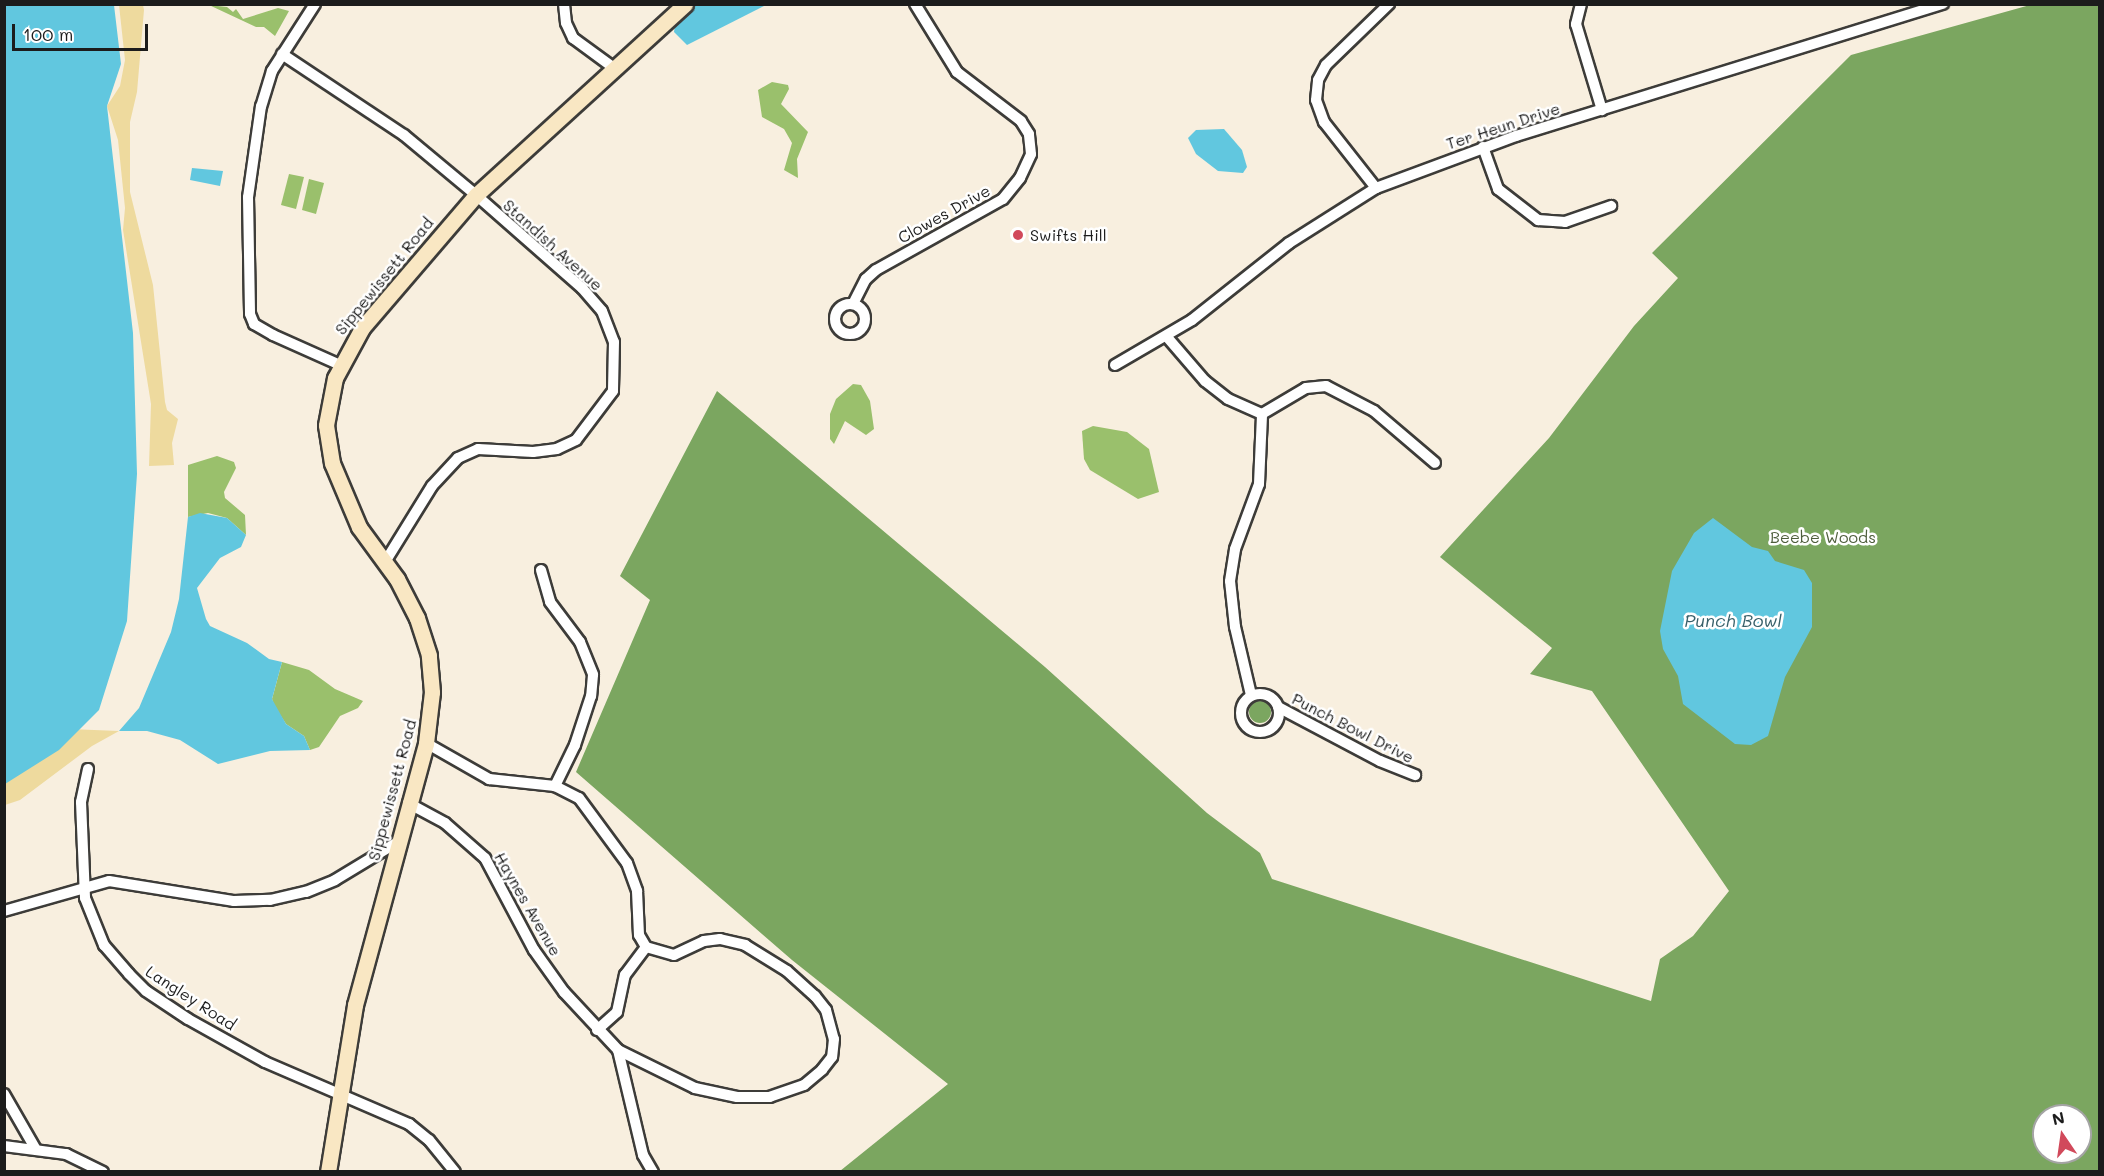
<!DOCTYPE html>
<style>
body{margin:0}
#map{position:relative;width:2104px;height:1176px;overflow:hidden;background:#f8efdf;font-family:Mali,sans-serif}
div>[style]{position:absolute}
[style*='--x']{left:calc(var(--x)*1px);top:calc(var(--y)*1px);width:calc(var(--w)*1px);rotate:calc(var(--a)*1deg)}
.green>*{inset:0;background:#9ac06c}
.forest>*{inset:0;background:#7ba660}
.round{border-radius:50%}
.sand>*{inset:0;background:#eeda9e}
.water>*{inset:0;background:#61c7df}
.roads{filter:drop-shadow(2px 0 #3d3c39) drop-shadow(-2px 0 #3d3c39) drop-shadow(0 2px #3d3c39) drop-shadow(0 -2px #3d3c39)}
.street>*{height:10px;margin:-5px;padding:0 5px;transform-origin:5px;border-radius:5px;background:#fff}
.street>.ring{margin:-5px;padding:0;box-sizing:content-box;background:none;border:10px solid #fff;border-radius:50%}
.secondary>*{height:15px;margin:-7.5px;padding:0 7.5px;transform-origin:7.5px;border-radius:7.5px;background:#f9e7c3}
.dots>*{width:16px;height:16px;translate:-50% -50%;box-sizing:border-box;border:3px solid #fff;border-radius:50%}
span{translate:-50% -50%;white-space:nowrap;text-align:center;line-height:1.15;-webkit-text-stroke:5px #fff;paint-order:stroke}
.street-label{font-size:16px;color:#1c1c1c}
.poi-label{font-size:16px;color:#1c1c1c}
.left{translate:0 -50%;text-align:left}
.park-label{font-size:16px;color:#4e5e3c}
.water-label{font-size:18px;color:#38606a;font-style:italic}
.frame{position:absolute;inset:0;border:6px solid #1c1c1c;pointer-events:none}
.north{position:absolute;left:2032px;top:1104px;width:60px;height:60px;box-sizing:border-box;background:#fff;border:2px solid #a4a4a4;border-radius:50%;rotate:347deg;font-size:16px;font-weight:700;line-height:24px;text-align:center;color:#1c1c1c}
.north::after{content:'';display:block;margin:auto;width:21px;height:27px;background:#d1495b;clip-path:polygon(50% 0,100% 100%,50% 72%,0 100%)}
.scale{position:absolute;left:12px;top:24px;width:136px;height:27px;box-sizing:border-box;border:3px solid #1c1c1c;border-top:0;padding-left:8px;font-size:18px;line-height:21px;white-space:nowrap;color:#1c1c1c;-webkit-text-stroke:4px #fff;paint-order:stroke}
</style>
<div id="map">
<div class="green">
<div style="clip-path:polygon(209px 5px,227px 7px,233px 12px,236px 9px,243px 19px,278px 8px,289px 11px,275px 36px,264px 27px,256px 27px)"></div>
<div style="clip-path:polygon(772px 82px,788px 85px,789px 89px,781px 104px,808px 132px,797px 159px,798px 178px,784px 170px,792px 143px,784px 129px,762px 117px,758px 90px)"></div>
<div style="clip-path:polygon(289px 174px,304px 177px,296px 209px,281px 205px)"></div>
<div style="clip-path:polygon(309px 179px,324px 183px,316px 214px,302px 210px)"></div>
<div style="clip-path:polygon(853px 384px,861px 385px,870px 401px,874px 429px,866px 435px,845px 421px,834px 444px,830px 439px,830px 414px,836px 399px)"></div>
<div style="clip-path:polygon(1093px 426px,1127px 432px,1149px 449px,1159px 492px,1138px 499px,1090px 470px,1084px 459px,1082px 431px)"></div>
<div style="clip-path:polygon(217px 456px,234px 462px,236px 468px,224px 492px,225px 498px,245px 515px,246px 535px,227px 518px,208px 513px,188px 517px,188px 465px)"></div>
<div style="clip-path:polygon(282px 662px,309px 670px,335px 689px,363px 701px,358px 708px,340px 716px,319px 747px,310px 750px,304px 736px,286px 724px,275px 707px,272px 699px)"></div>
</div>
<div class="forest">
<div style="clip-path:polygon(evenodd,2030px 5px,2099px 5px,2099px 1171px,840px 1171px,948px 1084px,792px 960px,576px 772px,650px 600px,620px 576px,717px 391px,1045px 667px,1207px 813px,1260px 853px,1272px 879px,1651px 1001px,1660px 959px,1693px 936px,1729px 891px,1592px 691px,1530px 674px,1552px 648px,1440px 557px,1549px 438px,1634px 326px,1678px 278px,1652px 253px,1851px 55px,2030px 5px,2044px 1116px,2080px 1116px,2080px 1152px,2044px 1152px,2044px 1116px)"></div>
<div class="round" style="left:1249px;top:701px;width:22px;height:22px"></div>
</div>
<div class="sand">
<div style="clip-path:polygon(119px 5px,143px 5px,144px 10px,137px 92px,130px 122px,130px 192px,153px 285px,165px 402px,167px 410px,178px 419px,172px 443px,174px 465px,149px 466px,151px 404px,123px 230px,125px 208px,118px 140px,107px 106px,120px 86px,125px 60px)"></div>
<div style="clip-path:polygon(69px 729px,119px 731px,92px 746px,20px 800px,5px 805px,5px 779px)"></div>
</div>
<div class="water">
<div style="clip-path:polygon(5px 4px,114px 5px,121px 64px,107px 106px,133px 333px,137px 474px,127px 621px,99px 710px,59px 750px,5px 784px)"></div>
<div style="clip-path:polygon(697px 4px,766px 4px,766px 5px,687px 45px,674px 32px,675px 25px)"></div>
<div style="clip-path:polygon(1224px 129px,1242px 150px,1247px 167px,1243px 173px,1218px 171px,1196px 154px,1188px 138px,1196px 130px)"></div>
<div style="clip-path:polygon(192px 168px,223px 171px,220px 186px,190px 180px)"></div>
<div style="clip-path:polygon(200px 513px,227px 518px,246px 535px,241px 547px,220px 558px,197px 588px,206px 619px,210px 626px,247px 643px,269px 659px,282px 662px,272px 699px,286px 724px,304px 736px,310px 750px,270px 751px,218px 764px,180px 740px,147px 731px,119px 731px,139px 708px,171px 632px,179px 599px,188px 517px)"></div>
<div style="clip-path:polygon(1713px 518px,1752px 547px,1768px 551px,1775px 561px,1804px 570px,1812px 583px,1812px 627px,1785px 677px,1768px 736px,1751px 745px,1735px 744px,1683px 704px,1678px 676px,1663px 649px,1660px 631px,1672px 571px,1694px 533px)"></div>
</div>
<div class="roads">
<div class="street">
<div style="--x:315;--y:4;--w:80;--a:122.7"></div>
<div style="--x:272;--y:71;--w:37;--a:107"></div>
<div style="--x:261;--y:106;--w:92;--a:98.1"></div>
<div style="--x:248;--y:197;--w:117;--a:89"></div>
<div style="--x:250;--y:314;--w:11;--a:68"></div>
<div style="--x:254;--y:324;--w:22;--a:30"></div>
<div style="--x:273;--y:335;--w:73;--a:24.1"></div>
<div style="--x:564;--y:4;--w:19;--a:84"></div>
<div style="--x:566;--y:23;--w:17;--a:65"></div>
<div style="--x:573;--y:38;--w:51;--a:36.2"></div>
<div style="--x:1581;--y:4;--w:21;--a:104"></div>
<div style="--x:1576;--y:24;--w:90;--a:73.2"></div>
<div style="--x:282;--y:54;--w:146;--a:33.6"></div>
<div style="--x:404;--y:135;--w:94;--a:39.8"></div>
<div style="--x:476;--y:195;--w:141;--a:41.3"></div>
<div style="--x:582;--y:288;--w:30;--a:49"></div>
<div style="--x:602;--y:311;--w:33;--a:69"></div>
<div style="--x:614;--y:342;--w:49;--a:91.2"></div>
<div style="--x:613;--y:391;--w:61;--a:127.1"></div>
<div style="--x:576;--y:440;--w:21;--a:155"></div>
<div style="--x:557;--y:449;--w:24;--a:173"></div>
<div style="--x:533;--y:452;--w:55;--a:-176.9"></div>
<div style="--x:478;--y:449;--w:22;--a:156"></div>
<div style="--x:458;--y:458;--w:38;--a:133"></div>
<div style="--x:432;--y:486;--w:89;--a:121.7"></div>
<div style="--x:1483;--y:147;--w:45;--a:70.3"></div>
<div style="--x:1498;--y:189;--w:51;--a:37.8"></div>
<div style="--x:1538;--y:220;--w:27;--a:4"></div>
<div style="--x:1565;--y:222;--w:49;--a:-19.2"></div>
<div style="--x:1376;--y:188;--w:84;--a:-128.2"></div>
<div style="--x:1324;--y:122;--w:23;--a:-110"></div>
<div style="--x:1316;--y:100;--w:20;--a:-84"></div>
<div style="--x:1318;--y:80;--w:17;--a:-62"></div>
<div style="--x:1326;--y:65;--w:88;--a:-44.1"></div>
<div style="--x:853;--y:304;--w:28;--a:-63"></div>
<div style="--x:866;--y:279;--w:13;--a:-42"></div>
<div style="--x:876;--y:270;--w:145;--a:-29.2"></div>
<div style="--x:1003;--y:199;--w:27;--a:-51"></div>
<div style="--x:1020;--y:178;--w:26;--a:-65"></div>
<div style="--x:1031;--y:154;--w:20;--a:-96"></div>
<div style="--x:1029;--y:134;--w:15;--a:-122"></div>
<div style="--x:1021;--y:121;--w:81;--a:-142.6"></div>
<div style="--x:957;--y:72;--w:80;--a:-121.7"></div>
<div class="ring" style="left:835px;top:304px;width:20px;height:20px"></div>
<div style="--x:1167;--y:337;--w:58;--a:49.2"></div>
<div style="--x:1205;--y:381;--w:29;--a:38"></div>
<div style="--x:1228;--y:399;--w:37;--a:24"></div>
<div style="--x:1115;--y:365;--w:89;--a:-30.3"></div>
<div style="--x:1192;--y:320;--w:124;--a:-38.4"></div>
<div style="--x:1289;--y:243;--w:103;--a:-32.3"></div>
<div style="--x:1376;--y:188;--w:149;--a:-20.4"></div>
<div style="--x:1516;--y:136;--w:447;--a:-17.2"></div>
<div style="--x:541;--y:570;--w:33;--a:74"></div>
<div style="--x:550;--y:602;--w:50;--a:53.1"></div>
<div style="--x:580;--y:642;--w:35;--a:68"></div>
<div style="--x:593;--y:675;--w:21;--a:95"></div>
<div style="--x:591;--y:696;--w:52;--a:108.1"></div>
<div style="--x:575;--y:745;--w:46;--a:116"></div>
<div class="ring" style="left:1241px;top:694px;width:28px;height:28px"></div>
<div style="--x:1251;--y:695;--w:70;--a:-103.2"></div>
<div style="--x:1235;--y:627;--w:46;--a:-96.2"></div>
<div style="--x:1230;--y:581;--w:32;--a:-81"></div>
<div style="--x:1235;--y:549;--w:69;--a:-69.7"></div>
<div style="--x:1259;--y:484;--w:70;--a:-87.5"></div>
<div style="--x:1262;--y:414;--w:51;--a:-30.6"></div>
<div style="--x:1306;--y:388;--w:20;--a:-6"></div>
<div style="--x:1326;--y:386;--w:54;--a:27.5"></div>
<div style="--x:1374;--y:411;--w:80;--a:40.4"></div>
<div style="--x:1278;--y:707;--w:115;--a:27.9"></div>
<div style="--x:1380;--y:761;--w:38;--a:22"></div>
<div style="--x:426;--y:743;--w:73;--a:29.7"></div>
<div style="--x:489;--y:779;--w:66;--a:6.1"></div>
<div style="--x:555;--y:786;--w:27;--a:27"></div>
<div style="--x:579;--y:798;--w:81;--a:53.6"></div>
<div style="--x:627;--y:863;--w:30;--a:70"></div>
<div style="--x:637;--y:891;--w:44;--a:87.4"></div>
<div style="--x:639;--y:935;--w:14;--a:60"></div>
<div style="--x:646;--y:947;--w:29;--a:16"></div>
<div style="--x:674;--y:955;--w:33;--a:-25"></div>
<div style="--x:704;--y:941;--w:16;--a:-7"></div>
<div style="--x:720;--y:939;--w:26;--a:13"></div>
<div style="--x:745;--y:945;--w:49;--a:31.8"></div>
<div style="--x:787;--y:971;--w:38;--a:42"></div>
<div style="--x:815;--y:996;--w:18;--a:52"></div>
<div style="--x:826;--y:1010;--w:30;--a:75"></div>
<div style="--x:834;--y:1039;--w:18;--a:96"></div>
<div style="--x:832;--y:1057;--w:16;--a:128"></div>
<div style="--x:822;--y:1070;--w:23;--a:140"></div>
<div style="--x:804;--y:1085;--w:36;--a:161"></div>
<div style="--x:770;--y:1097;--w:33;--a:180"></div>
<div style="--x:737;--y:1097;--w:43;--a:-167.9"></div>
<div style="--x:695;--y:1088;--w:86;--a:-153.7"></div>
<div style="--x:88;--y:769;--w:34;--a:102"></div>
<div style="--x:81;--y:802;--w:96;--a:87.6"></div>
<div style="--x:85;--y:898;--w:51;--a:68"></div>
<div style="--x:104;--y:945;--w:38;--a:49"></div>
<div style="--x:129;--y:974;--w:24;--a:45"></div>
<div style="--x:146;--y:991;--w:50;--a:33.7"></div>
<div style="--x:188;--y:1019;--w:88;--a:29.2"></div>
<div style="--x:265;--y:1062;--w:157;--a:23.3"></div>
<div style="--x:409;--y:1124;--w:26;--a:39"></div>
<div style="--x:429;--y:1140;--w:41;--a:50.9"></div>
<div style="--x:408;--y:803;--w:42;--a:28.4"></div>
<div style="--x:445;--y:823;--w:53;--a:41.2"></div>
<div style="--x:485;--y:858;--w:104;--a:62"></div>
<div style="--x:534;--y:950;--w:52;--a:54.5"></div>
<div style="--x:564;--y:992;--w:79;--a:47"></div>
<div style="--x:618;--y:1050;--w:108;--a:76.6"></div>
<div style="--x:643;--y:1155;--w:20;--a:60"></div>
<div style="--x:4;--y:911;--w:109;--a:-15.9"></div>
<div style="--x:109;--y:881;--w:127;--a:9.1"></div>
<div style="--x:234;--y:901;--w:36;--a:-2"></div>
<div style="--x:270;--y:900;--w:37;--a:-13"></div>
<div style="--x:306;--y:892;--w:31;--a:-22"></div>
<div style="--x:335;--y:880;--w:71;--a:-31.2"></div>
<div style="--x:597;--y:1030;--w:27;--a:-42"></div>
<div style="--x:617;--y:1012;--w:38;--a:-78"></div>
<div style="--x:625;--y:975;--w:35;--a:-53"></div>
<div style="--x:4;--y:1094;--w:62;--a:60.1"></div>
<div style="--x:4;--y:1146;--w:63;--a:7.4"></div>
<div style="--x:66;--y:1154;--w:41;--a:25.9"></div>
</div>
<div class="secondary">
<div style="--x:328;--y:1172;--w:169;--a:-80.8"></div>
<div style="--x:355;--y:1005;--w:271;--a:-74.8"></div>
<div style="--x:426;--y:743;--w:51;--a:-83.3"></div>
<div style="--x:432;--y:692;--w:37;--a:-95"></div>
<div style="--x:429;--y:655;--w:39;--a:-108"></div>
<div style="--x:417;--y:618;--w:44;--a:-117.1"></div>
<div style="--x:397;--y:579;--w:64;--a:-126.2"></div>
<div style="--x:359;--y:527;--w:69;--a:-112.9"></div>
<div style="--x:332;--y:463;--w:38;--a:-99"></div>
<div style="--x:326;--y:425;--w:48;--a:-79.2"></div>
<div style="--x:335;--y:378;--w:57;--a:-61.6"></div>
<div style="--x:362;--y:328;--w:175;--a:-49.4"></div>
<div style="--x:476;--y:195;--w:283;--a:-42.4"></div>
</div>
</div>
<div class="dots">
<div style="left:1018px;top:235px;background:#d1495b"></div>
</div>
<div class="street-label">
<span style="left:1503px;top:126px;rotate:-18deg">Ter Heun Drive</span>
<span style="left:944px;top:214px;rotate:-29deg">Clowes Drive</span>
<span style="left:553px;top:245px;rotate:42deg">Standish Avenue</span>
<span style="left:384px;top:276px;rotate:-51deg">Sippewissett Road</span>
<span style="left:1353px;top:728px;rotate:27deg">Punch Bowl Drive</span>
<span style="left:392px;top:790px;rotate:-75deg">Sippewissett Road</span>
<span style="left:528px;top:904px;rotate:60deg">Haynes Avenue</span>
<span style="left:191px;top:998px;rotate:33deg">Langley Road</span>
</div>
<div class="poi-label">
<span class="left" style="left:1030px;top:235px">Swifts Hill</span>
</div>
<div class="park-label">
<span style="left:1823px;top:537px">Beebe Woods</span>
</div>
<div class="water-label">
<span style="left:1733px;top:620px">Punch Bowl</span>
</div>
<div class="frame"></div>
<div class="north">N</div>
<div class="scale">100 m</div>
</div>
